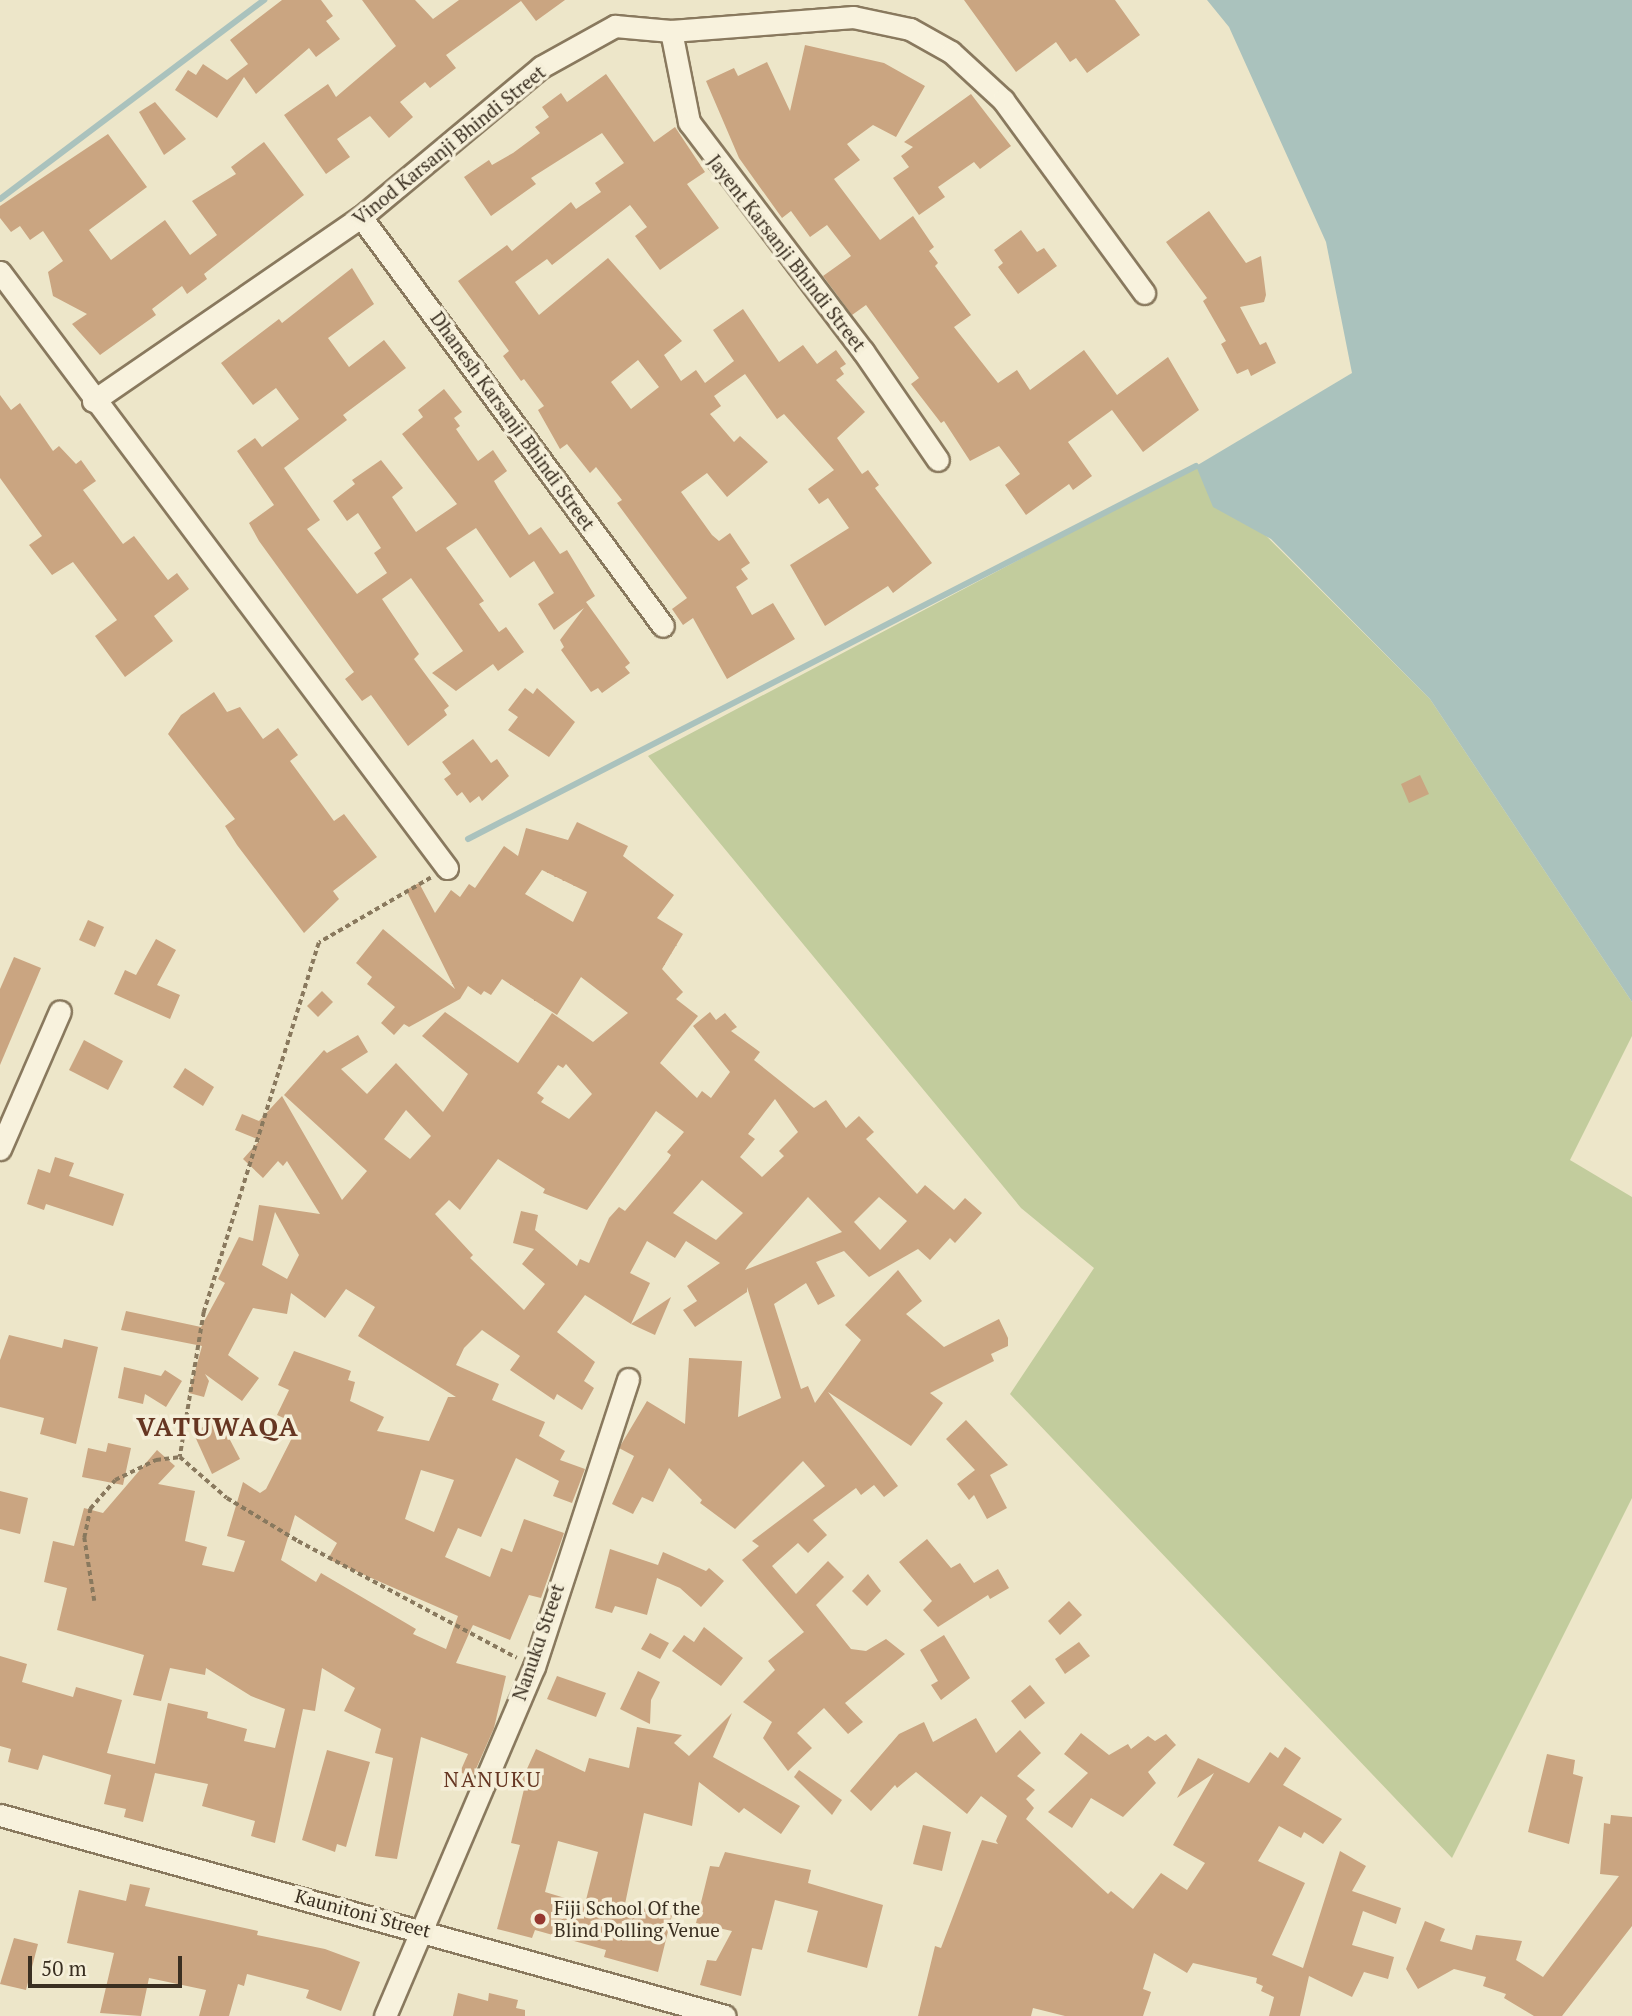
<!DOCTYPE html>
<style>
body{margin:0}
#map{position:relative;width:1632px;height:2016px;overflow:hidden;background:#ede6c9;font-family:"PT Serif",serif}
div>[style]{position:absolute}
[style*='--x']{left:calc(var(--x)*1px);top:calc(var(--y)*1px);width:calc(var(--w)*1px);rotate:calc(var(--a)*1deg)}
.green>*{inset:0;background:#c2cc9d}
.water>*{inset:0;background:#aac2bd}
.stream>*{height:6px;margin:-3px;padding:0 3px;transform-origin:3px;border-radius:3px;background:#aac2bd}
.building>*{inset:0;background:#caa581}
.path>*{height:3.5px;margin-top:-1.75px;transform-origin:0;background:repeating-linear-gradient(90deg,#89795e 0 5px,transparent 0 8.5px)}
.roads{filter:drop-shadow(2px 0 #89795e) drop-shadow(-2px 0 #89795e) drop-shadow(0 2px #89795e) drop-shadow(0 -2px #89795e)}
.minor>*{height:21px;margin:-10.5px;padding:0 10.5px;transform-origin:10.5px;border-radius:10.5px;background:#f8f2dd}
.dots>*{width:19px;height:19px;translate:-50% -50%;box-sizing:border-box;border:4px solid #f5efd9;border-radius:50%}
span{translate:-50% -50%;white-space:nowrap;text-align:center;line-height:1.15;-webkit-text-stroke:7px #f5efd9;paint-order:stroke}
.street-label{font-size:19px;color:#3a2f21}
.poi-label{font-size:19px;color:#3a2f21}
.left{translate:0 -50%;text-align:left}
.neighbourhood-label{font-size:21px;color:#663622;letter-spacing:2px}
.district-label{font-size:26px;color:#663622;font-weight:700;letter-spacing:2px}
.scale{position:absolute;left:28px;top:1956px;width:154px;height:32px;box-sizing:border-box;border:4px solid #3a2f21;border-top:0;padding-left:9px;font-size:21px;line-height:24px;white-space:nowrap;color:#3a2f21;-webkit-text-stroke:5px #f5efd9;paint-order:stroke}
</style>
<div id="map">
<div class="green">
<div style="clip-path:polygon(1196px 466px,1430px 699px,1632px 1002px,1632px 1036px,1570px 1160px,1632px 1197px,1632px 1498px,1452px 1858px,1010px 1394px,1094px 1268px,1021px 1208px,648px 756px)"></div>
</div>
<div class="water">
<div style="clip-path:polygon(1207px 0,1632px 0,1632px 1002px,1430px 699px,1271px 539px,1213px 507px,1196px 466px,1352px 373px,1326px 242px,1229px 27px)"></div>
</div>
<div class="stream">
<div style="--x:0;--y:199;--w:331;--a:-37"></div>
<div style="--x:468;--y:839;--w:818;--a:-27.13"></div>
</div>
<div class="building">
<div style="clip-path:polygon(282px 0,321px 0,333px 16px,326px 21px,340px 39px,316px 57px,309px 48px,256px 94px,244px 77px,217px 118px,175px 90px,188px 70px,196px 75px,203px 64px,227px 80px,248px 64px,230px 40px)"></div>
<div style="clip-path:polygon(362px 0,415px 0,433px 19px,459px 0,565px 0,536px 21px,521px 1px,446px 55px,456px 68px,430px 88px,425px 82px,400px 102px,413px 117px,389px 138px,370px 116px,337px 139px,350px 157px,326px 174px,284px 115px,328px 84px,336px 97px,396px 46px)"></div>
<div style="clip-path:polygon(964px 0,1115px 0,1140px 35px,1087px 73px,1076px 58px,1070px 62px,1056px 42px,1016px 72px)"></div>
<div style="clip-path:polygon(805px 45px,884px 63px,925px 86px,896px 137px,873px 125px,847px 144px,860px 160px,834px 179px,880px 240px,913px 216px,934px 247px,929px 251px,938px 263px,935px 266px,971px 315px,954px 327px,998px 383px,1017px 370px,1030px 390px,1084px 350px,1117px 395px,1168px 357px,1199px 410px,1143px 452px,1112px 410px,1068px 442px,1092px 476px,1073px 490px,1069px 484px,1026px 515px,1005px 485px,1020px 474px,999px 446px,970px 461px,944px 421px,941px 423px,911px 384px,919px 378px,866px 305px,852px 315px,823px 276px,851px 256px,827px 225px,810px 237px,791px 211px,782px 218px,739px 158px,706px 81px,734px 68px,738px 76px,767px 62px,790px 111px)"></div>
<div style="clip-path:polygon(evenodd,606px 74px,654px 142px,675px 127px,705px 172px,687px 184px,719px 228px,660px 270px,635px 236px,647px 227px,630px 205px,552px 265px,547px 259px,515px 282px,539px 315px,608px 258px,682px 341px,664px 355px,681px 381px,696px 370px,705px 383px,734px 361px,713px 330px,743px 309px,779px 362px,803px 345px,817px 364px,836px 350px,846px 364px,840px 368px,844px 374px,836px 380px,865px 412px,837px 438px,862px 474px,868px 470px,879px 485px,875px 488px,932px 563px,893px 593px,888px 586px,825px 626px,790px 565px,849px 528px,828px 498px,819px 504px,808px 489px,834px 470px,784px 414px,777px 419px,745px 374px,714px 396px,721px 406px,710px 414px,734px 442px,740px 436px,768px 462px,727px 497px,707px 473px,681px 492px,712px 535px,719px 541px,730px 533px,750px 563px,741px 569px,748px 579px,736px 587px,752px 615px,773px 603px,795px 639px,727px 679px,693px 618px,683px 625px,672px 609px,687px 598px,617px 503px,622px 500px,596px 467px,590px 473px,567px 444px,560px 449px,538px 410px,544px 406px,524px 379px,521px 381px,503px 356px,509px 351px,458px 281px,507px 245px,512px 251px,571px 202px,576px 209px,601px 192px,595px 183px,624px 163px,602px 133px,531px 178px,536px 184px,491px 216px,464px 177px,489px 160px,492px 165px,513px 153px,540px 133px,535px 127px,549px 117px,542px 107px,561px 93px,567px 102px,606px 74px,638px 360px,659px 387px,631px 409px,611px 382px,638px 360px)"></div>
<div style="clip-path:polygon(971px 94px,1011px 146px,980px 169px,974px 162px,938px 187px,945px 197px,919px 215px,893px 178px,909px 167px,901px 156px,913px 147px,904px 142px)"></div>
<div style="clip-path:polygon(155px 102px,186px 139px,164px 155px,139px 112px)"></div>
<div style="clip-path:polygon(108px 134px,147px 187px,89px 230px,111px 260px,165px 220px,190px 255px,217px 235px,192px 201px,236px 174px,231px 167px,264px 142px,304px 195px,204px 274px,207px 279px,187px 294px,182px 286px,152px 309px,156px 315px,100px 355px,72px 324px,87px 314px,53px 296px,48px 272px,63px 261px,43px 231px,30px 240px,20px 226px,11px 232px,0 218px,0 206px)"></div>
<div style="clip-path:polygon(1209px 211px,1246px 263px,1261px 256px,1266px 295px,1264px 302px,1240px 307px,1260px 345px,1266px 342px,1276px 363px,1251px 376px,1248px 369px,1237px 374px,1221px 344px,1226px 341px,1203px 301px,1207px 298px,1166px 242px)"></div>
<div style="clip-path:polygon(1021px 230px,1037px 252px,1044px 248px,1057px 266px,1018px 294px,998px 267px,1003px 263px,994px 250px)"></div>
<div style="clip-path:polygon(352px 268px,374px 304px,328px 338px,349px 367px,384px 340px,406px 368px,343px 415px,347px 420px,284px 468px,320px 520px,307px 529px,357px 594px,387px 573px,374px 553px,381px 548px,358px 513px,347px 521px,333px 501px,355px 484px,352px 480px,381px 460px,403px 488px,392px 497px,416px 532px,457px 504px,402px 434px,423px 417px,418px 410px,444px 389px,462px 412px,454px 418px,460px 426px,456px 429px,478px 461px,493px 450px,507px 471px,494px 481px,498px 488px,529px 535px,541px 527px,560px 554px,567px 550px,595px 596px,586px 602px,630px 663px,625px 667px,630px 673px,602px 693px,598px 688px,591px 692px,561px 650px,564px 647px,560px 640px,584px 608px,554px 630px,538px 604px,554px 593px,534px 561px,510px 578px,476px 528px,446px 548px,484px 601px,479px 604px,499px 632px,506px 627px,524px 652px,498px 671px,493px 664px,456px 691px,432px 673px,463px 651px,411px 578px,382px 599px,419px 654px,414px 659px,449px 706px,444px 710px,447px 715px,408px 746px,371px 695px,362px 701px,345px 679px,354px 672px,259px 541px,249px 523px,274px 505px,237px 451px,255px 438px,262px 447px,299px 419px,276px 388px,253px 405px,221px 363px,279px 319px,282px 323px)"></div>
<div style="clip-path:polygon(0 395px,11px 410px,20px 403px,53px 451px,59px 446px,76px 464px,81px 460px,96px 481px,83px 490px,123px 544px,134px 536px,168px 580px,177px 573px,189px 589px,154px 616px,173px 641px,125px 677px,95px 636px,117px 620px,73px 562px,52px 575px,29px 545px,42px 536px,0 478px)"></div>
<div style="clip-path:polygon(525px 688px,533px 694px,537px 688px,575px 722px,549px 757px,508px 730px,518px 717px,508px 710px)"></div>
<div style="clip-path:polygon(214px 692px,227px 712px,240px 707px,263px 739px,278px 728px,298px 755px,290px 761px,334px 821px,344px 814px,377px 857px,333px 891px,339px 899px,304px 933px,237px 845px,225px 826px,235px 819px,168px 734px,181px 715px)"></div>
<div style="clip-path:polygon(473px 739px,491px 763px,497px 759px,509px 776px,482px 801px,479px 796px,470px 803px,462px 792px,457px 796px,444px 779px,451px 774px,442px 762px)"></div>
<div style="clip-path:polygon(1420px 775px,1429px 794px,1409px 803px,1401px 784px)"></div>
<div style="clip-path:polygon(evenodd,577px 822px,628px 846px,623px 856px,674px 895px,657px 918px,683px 934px,662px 969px,683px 992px,676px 999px,698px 1016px,660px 1063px,697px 1098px,702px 1091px,711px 1098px,730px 1072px,693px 1026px,710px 1012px,716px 1020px,725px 1013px,737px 1027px,731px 1031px,760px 1052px,754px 1060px,814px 1108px,826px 1100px,846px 1128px,859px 1116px,874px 1132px,866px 1139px,917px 1194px,925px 1185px,954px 1210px,965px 1198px,982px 1213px,955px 1243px,950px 1238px,930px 1260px,918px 1249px,869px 1277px,844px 1251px,816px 1262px,835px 1296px,818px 1305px,806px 1283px,774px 1304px,801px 1389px,808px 1386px,815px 1403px,861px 1340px,845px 1325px,898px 1270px,922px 1301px,906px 1314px,944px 1347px,999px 1319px,1008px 1338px,1008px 1346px,991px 1354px,994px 1361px,930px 1393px,943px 1403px,911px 1446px,828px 1392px,898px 1486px,884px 1497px,874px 1485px,861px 1495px,856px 1488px,813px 1520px,827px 1535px,808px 1553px,798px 1543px,772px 1566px,796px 1594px,828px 1561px,844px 1577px,816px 1605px,851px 1649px,866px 1651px,886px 1639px,905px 1654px,845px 1703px,863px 1722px,848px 1734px,824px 1708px,797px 1733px,812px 1748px,788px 1771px,763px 1738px,772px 1722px,743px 1702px,775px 1670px,768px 1661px,804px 1632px,742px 1560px,759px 1546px,752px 1541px,825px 1486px,803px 1461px,735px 1529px,700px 1503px,702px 1500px,669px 1468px,653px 1502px,642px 1497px,633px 1514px,612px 1504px,634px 1456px,619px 1448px,647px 1401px,685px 1424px,689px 1358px,742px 1361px,738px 1417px,781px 1398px,747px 1287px,747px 1292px,695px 1327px,683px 1310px,697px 1301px,687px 1286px,720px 1263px,686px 1241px,675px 1258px,647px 1241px,630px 1273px,650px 1283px,631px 1324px,585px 1295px,557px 1332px,595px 1362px,584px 1381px,594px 1388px,582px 1410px,557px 1394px,554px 1400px,510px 1370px,520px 1356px,482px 1330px,464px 1348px,456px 1365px,499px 1384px,492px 1400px,545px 1422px,539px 1436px,565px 1451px,560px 1460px,585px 1469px,572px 1503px,553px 1496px,559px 1481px,516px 1458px,481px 1537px,458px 1528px,445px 1557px,490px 1577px,501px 1548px,512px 1552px,524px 1519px,564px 1533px,541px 1598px,529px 1595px,510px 1640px,473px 1625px,471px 1629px,456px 1663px,506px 1676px,494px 1728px,472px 1778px,460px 1772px,468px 1754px,421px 1737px,397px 1859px,375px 1856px,393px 1758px,375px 1753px,381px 1729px,344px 1711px,355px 1688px,322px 1668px,315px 1711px,303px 1709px,275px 1843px,251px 1836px,255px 1821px,202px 1806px,208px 1784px,155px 1773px,143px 1822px,124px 1817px,126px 1809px,104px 1804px,111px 1775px,43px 1755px,38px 1770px,8px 1762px,11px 1749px,0 1746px,0 1656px,27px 1664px,22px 1682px,73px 1697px,76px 1687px,122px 1700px,107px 1753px,155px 1764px,168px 1703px,208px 1712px,207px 1718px,247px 1729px,244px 1741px,275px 1748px,285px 1709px,251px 1696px,206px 1668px,205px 1675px,170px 1668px,161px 1701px,133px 1695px,144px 1655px,57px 1630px,67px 1588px,44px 1582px,53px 1541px,74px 1546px,84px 1508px,103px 1513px,157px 1450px,175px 1466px,158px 1484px,195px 1491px,185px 1541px,207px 1547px,202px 1565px,234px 1572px,245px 1541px,227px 1536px,243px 1482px,260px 1493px,266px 1489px,297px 1428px,283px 1436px,288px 1420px,277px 1415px,289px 1390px,278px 1385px,294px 1351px,351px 1371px,348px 1380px,355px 1382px,350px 1401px,384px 1417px,377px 1431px,429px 1441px,448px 1397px,456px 1397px,358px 1336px,375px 1307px,346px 1289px,325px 1318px,291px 1293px,287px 1314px,253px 1308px,228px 1355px,259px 1378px,242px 1401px,205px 1374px,209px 1381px,204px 1397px,189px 1393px,202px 1346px,121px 1330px,126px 1311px,201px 1327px,225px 1283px,218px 1279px,239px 1237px,253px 1241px,259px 1205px,320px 1214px,287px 1161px,283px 1166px,278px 1161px,263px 1178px,243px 1159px,260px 1140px,235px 1130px,242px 1114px,259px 1121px,282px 1096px,342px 1200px,367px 1171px,284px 1095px,324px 1050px,327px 1053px,358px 1035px,368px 1052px,341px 1069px,367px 1094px,396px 1063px,443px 1112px,468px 1074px,422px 1036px,445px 1012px,518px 1063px,552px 1013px,593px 1042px,628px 1013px,581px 977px,557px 1015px,502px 979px,491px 995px,484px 991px,481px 995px,468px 986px,460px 999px,409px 1027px,404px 1024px,394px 1035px,381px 1023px,395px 1007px,367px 984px,372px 977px,356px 963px,383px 929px,455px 989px,406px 890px,419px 883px,435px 913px,451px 890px,460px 897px,469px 884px,475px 888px,504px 846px,518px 856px,526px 828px,568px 840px,577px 822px,542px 870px,587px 892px,573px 922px,525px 894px,542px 870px,577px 822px,566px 1064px,592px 1094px,569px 1119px,541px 1102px,544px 1098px,537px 1093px,558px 1065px,563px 1068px,566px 1064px,577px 822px,775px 1099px,798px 1132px,779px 1151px,784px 1156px,762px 1177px,740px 1157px,755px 1139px,748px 1134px,775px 1099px,577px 822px,406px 1110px,431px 1136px,410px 1159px,384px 1139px,406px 1110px,577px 822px,656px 1111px,684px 1132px,667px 1152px,671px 1155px,668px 1160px,625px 1211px,619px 1207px,609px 1218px,589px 1263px,580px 1259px,577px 1266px,535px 1230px,538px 1215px,521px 1211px,513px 1243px,534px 1249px,522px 1264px,545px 1284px,524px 1310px,470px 1258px,473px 1255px,435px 1214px,449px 1200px,460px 1210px,498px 1159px,545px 1189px,543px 1193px,587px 1210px,656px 1111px,577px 822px,702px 1180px,743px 1213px,716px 1240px,673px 1213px,702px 1180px,577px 822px,808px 1197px,842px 1232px,745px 1270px,749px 1264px,808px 1197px,577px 822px,879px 1197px,907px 1221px,880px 1250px,854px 1222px,879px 1197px,577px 822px,275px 1212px,299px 1255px,287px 1279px,262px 1265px,275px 1212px,577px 822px,421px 1470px,454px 1480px,434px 1532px,405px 1519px,421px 1470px,577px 822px,295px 1515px,337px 1543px,328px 1559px,458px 1616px,446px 1649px,413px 1634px,416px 1629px,321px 1573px,316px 1582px,281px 1560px,295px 1515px)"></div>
<div style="clip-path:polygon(88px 920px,104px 927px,95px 947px,79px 940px)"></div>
<div style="clip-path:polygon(156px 939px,176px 950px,157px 985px,180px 995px,170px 1019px,114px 994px,125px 970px,136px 975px)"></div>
<div style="clip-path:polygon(14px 957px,41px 968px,0 1065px,0 989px)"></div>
<div style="clip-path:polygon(322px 991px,333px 1002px,318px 1017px,307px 1006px)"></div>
<div style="clip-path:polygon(84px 1040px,123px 1061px,108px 1090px,69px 1070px)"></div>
<div style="clip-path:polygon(185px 1068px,214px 1087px,203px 1106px,173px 1087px)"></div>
<div style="clip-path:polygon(55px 1157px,74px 1163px,69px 1176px,124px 1194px,113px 1226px,46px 1204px,44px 1210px,27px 1204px,38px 1169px,50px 1173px)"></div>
<div style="clip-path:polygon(671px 1297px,655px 1335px,631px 1324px)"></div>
<div style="clip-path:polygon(9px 1335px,62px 1348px,64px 1339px,98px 1347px,76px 1444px,40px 1434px,44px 1418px,0 1407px,0 1360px)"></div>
<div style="clip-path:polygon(124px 1367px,161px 1376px,165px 1370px,182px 1381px,166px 1407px,145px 1394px,143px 1404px,118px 1398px)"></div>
<div style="clip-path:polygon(219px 1419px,240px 1459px,212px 1474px,193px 1432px)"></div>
<div style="clip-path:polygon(966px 1420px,1008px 1465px,990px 1475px,1007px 1508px,987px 1519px,974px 1495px,969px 1500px,957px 1484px,975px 1470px,946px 1439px)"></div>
<div style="clip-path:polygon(108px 1443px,131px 1448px,123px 1485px,82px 1477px,88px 1448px,106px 1452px)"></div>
<div style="clip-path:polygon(0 1491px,28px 1498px,20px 1534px,0 1529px)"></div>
<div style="clip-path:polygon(927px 1539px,951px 1568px,960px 1563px,974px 1583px,998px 1569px,1009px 1588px,990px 1599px,988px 1595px,938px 1627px,923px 1610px,932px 1601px,899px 1562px)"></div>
<div style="clip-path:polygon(610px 1549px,658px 1565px,663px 1552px,706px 1571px,709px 1568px,724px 1581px,701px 1607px,680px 1588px,657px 1578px,647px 1615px,615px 1606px,612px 1613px,595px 1608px)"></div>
<div style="clip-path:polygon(868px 1574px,881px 1591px,867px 1606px,852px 1591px)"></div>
<div style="clip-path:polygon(1069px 1601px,1082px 1615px,1060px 1635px,1048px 1621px)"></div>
<div style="clip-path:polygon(704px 1627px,743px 1658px,721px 1686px,672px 1651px,684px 1635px,694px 1642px)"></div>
<div style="clip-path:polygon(650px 1633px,669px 1643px,660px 1659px,641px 1649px)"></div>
<div style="clip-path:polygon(944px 1635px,970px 1678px,941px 1700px,931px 1685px,938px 1681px,920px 1650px)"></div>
<div style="clip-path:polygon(1079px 1642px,1090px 1656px,1065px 1674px,1055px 1659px)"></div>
<div style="clip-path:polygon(638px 1671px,660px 1682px,651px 1700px,650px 1724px,620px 1709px)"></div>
<div style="clip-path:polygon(557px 1676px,606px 1693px,596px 1717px,547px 1699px)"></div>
<div style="clip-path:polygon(1030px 1685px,1045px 1703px,1025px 1719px,1011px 1701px)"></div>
<div style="clip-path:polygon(evenodd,732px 1713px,713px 1757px,800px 1806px,781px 1834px,744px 1808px,739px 1813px,699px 1782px,692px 1826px,644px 1813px,625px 1904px,672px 1915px,658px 1972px,604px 1957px,606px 1950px,535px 1930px,532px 1938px,497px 1929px,520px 1845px,511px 1843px,525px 1785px,521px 1782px,536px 1749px,585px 1772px,589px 1758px,629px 1768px,637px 1727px,682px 1735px,674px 1743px,689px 1756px,732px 1713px,558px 1841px,598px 1852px,585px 1904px,545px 1892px,558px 1841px)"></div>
<div style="clip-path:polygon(976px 1718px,996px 1753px,1020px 1730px,1041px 1753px,1017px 1776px,1035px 1790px,1026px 1799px,1034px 1808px,1026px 1819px,1108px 1894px,1111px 1891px,1133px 1909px,1161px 1873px,1187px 1890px,1205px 1863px,1173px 1845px,1214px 1773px,1177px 1798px,1198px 1758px,1249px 1783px,1270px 1752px,1278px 1758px,1285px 1747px,1301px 1758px,1283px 1785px,1342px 1819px,1323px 1844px,1304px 1832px,1301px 1838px,1279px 1826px,1258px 1861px,1305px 1883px,1272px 1955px,1303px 1968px,1340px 1851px,1366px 1866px,1352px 1891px,1401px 1908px,1396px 1924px,1363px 1911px,1352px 1945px,1394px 1957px,1388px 1979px,1364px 1972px,1352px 1997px,1309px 1976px,1300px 2016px,1269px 2016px,1274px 1997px,1261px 1991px,1263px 1986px,1256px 1983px,1257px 1978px,1193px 1963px,1187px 1973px,1154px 1953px,1143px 1989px,1151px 1992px,1143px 2016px,1065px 2016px,1033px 2008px,1031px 2016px,918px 2016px,935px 1946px,941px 1948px,982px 1840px,998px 1844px,996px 1841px,1007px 1816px,981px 1796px,967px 1814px,916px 1772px,897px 1788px,895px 1785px,871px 1811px,850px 1791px,899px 1734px,924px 1722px,933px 1742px)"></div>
<div style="clip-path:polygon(1081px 1733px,1109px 1755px,1128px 1744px,1131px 1749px,1148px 1736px,1155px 1741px,1166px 1734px,1176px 1745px,1148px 1772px,1156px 1783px,1123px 1817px,1091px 1798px,1072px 1828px,1048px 1812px,1088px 1773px,1064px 1754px)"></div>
<div style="clip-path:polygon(327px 1750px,370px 1762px,346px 1847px,337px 1844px,335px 1852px,302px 1840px)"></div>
<div style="clip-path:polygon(1547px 1754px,1575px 1760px,1573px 1774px,1583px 1777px,1569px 1844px,1528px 1832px)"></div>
<div style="clip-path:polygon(799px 1770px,842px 1800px,832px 1815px,794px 1777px)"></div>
<div style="clip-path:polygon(1611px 1815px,1632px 1817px,1632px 1926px,1562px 2016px,1534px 2016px,1504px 1998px,1506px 1994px,1483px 1986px,1486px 1977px,1454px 1969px,1418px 1989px,1406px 1969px,1425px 1921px,1445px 1929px,1440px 1941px,1472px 1950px,1476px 1935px,1522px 1941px,1516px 1960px,1543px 1977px,1619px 1876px,1600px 1874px,1604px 1823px,1610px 1824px)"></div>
<div style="clip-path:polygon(923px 1825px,951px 1832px,942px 1871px,913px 1864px)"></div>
<div style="clip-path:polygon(725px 1852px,811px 1870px,808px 1883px,883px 1905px,867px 1968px,807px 1952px,818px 1911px,775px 1900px,762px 1950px,752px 1948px,741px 1996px,700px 1985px,707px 1960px,716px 1961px,732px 1931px,696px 1923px,710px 1866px,719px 1867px)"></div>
<div style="clip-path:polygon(130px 1884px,150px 1888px,145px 1906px,258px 1931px,257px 1935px,325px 1949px,360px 1962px,341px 2011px,306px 1998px,309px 1990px,247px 1974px,244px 1986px,238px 1984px,229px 2016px,199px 2016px,206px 1990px,149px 1978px,141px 2016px,100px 2013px,114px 1953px,67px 1943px,79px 1890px,126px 1901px)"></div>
<div style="clip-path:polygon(14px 1938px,38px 1944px,26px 1990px,0 1984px)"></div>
<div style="clip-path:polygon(458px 1993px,488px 2001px,489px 1993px,518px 2000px,516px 2008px,525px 2010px,525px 2016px,453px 2016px)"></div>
</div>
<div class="path">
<div style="--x:431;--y:878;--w:129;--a:149.9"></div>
<div style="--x:319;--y:943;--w:387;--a:107.3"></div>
<div style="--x:204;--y:1312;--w:147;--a:99.4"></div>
<div style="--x:180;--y:1457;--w:62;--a:41.1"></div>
<div style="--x:227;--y:1498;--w:83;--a:31.2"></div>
<div style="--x:298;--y:1541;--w:248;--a:28.1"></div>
<div style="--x:94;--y:1601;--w:64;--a:-99"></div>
<div style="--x:84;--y:1538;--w:30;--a:-78"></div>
<div style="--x:90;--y:1509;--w:38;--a:-49"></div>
<div style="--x:115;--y:1480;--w:46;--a:-26"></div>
<div style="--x:156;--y:1460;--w:23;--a:-7"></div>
</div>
<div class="roads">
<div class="minor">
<div style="--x:671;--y:31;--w:93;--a:78.8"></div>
<div style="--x:689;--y:122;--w:288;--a:52.8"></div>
<div style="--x:863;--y:351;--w:132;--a:55.5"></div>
<div style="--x:361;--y:217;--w:508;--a:53.56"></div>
<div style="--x:0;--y:272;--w:745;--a:53.13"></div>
<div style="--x:93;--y:401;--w:325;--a:-34.5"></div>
<div style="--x:361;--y:217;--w:234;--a:-39.8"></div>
<div style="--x:541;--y:67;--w:85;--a:-29"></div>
<div style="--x:615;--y:26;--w:56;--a:5.1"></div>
<div style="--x:671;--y:31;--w:183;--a:-4.4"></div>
<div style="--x:853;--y:17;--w:58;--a:11.9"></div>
<div style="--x:910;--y:29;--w:47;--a:29.3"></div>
<div style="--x:951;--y:52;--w:71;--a:42.7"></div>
<div style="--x:1003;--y:100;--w:239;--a:53.8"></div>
<div style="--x:0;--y:1149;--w:150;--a:-66.5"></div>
<div style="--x:0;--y:1815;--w:752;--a:15.5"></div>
<div style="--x:385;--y:2016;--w:379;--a:-66.9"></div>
<div style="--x:534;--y:1667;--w:303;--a:-71.9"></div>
</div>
</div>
<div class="dots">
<div style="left:540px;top:1919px;background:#963830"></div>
</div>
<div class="street-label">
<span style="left:449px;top:145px;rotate:-39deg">Vinod Karsanji Bhindi Street</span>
<span style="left:787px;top:253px;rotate:52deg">Jayent Karsanji Bhindi Street</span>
<span style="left:513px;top:421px;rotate:54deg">Dhanesh Karsanji Bhindi Street</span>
<span style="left:538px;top:1642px;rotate:-71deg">Nanuku Street</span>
<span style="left:363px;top:1913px;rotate:15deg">Kaunitoni Street</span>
</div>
<div class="poi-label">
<span class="left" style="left:554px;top:1919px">Fiji School Of the<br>Blind Polling Venue</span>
</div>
<div class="neighbourhood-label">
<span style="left:493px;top:1779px">NANUKU</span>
</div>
<div class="district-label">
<span style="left:218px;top:1427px">VATUWAQA</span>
</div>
<div class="scale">50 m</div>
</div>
